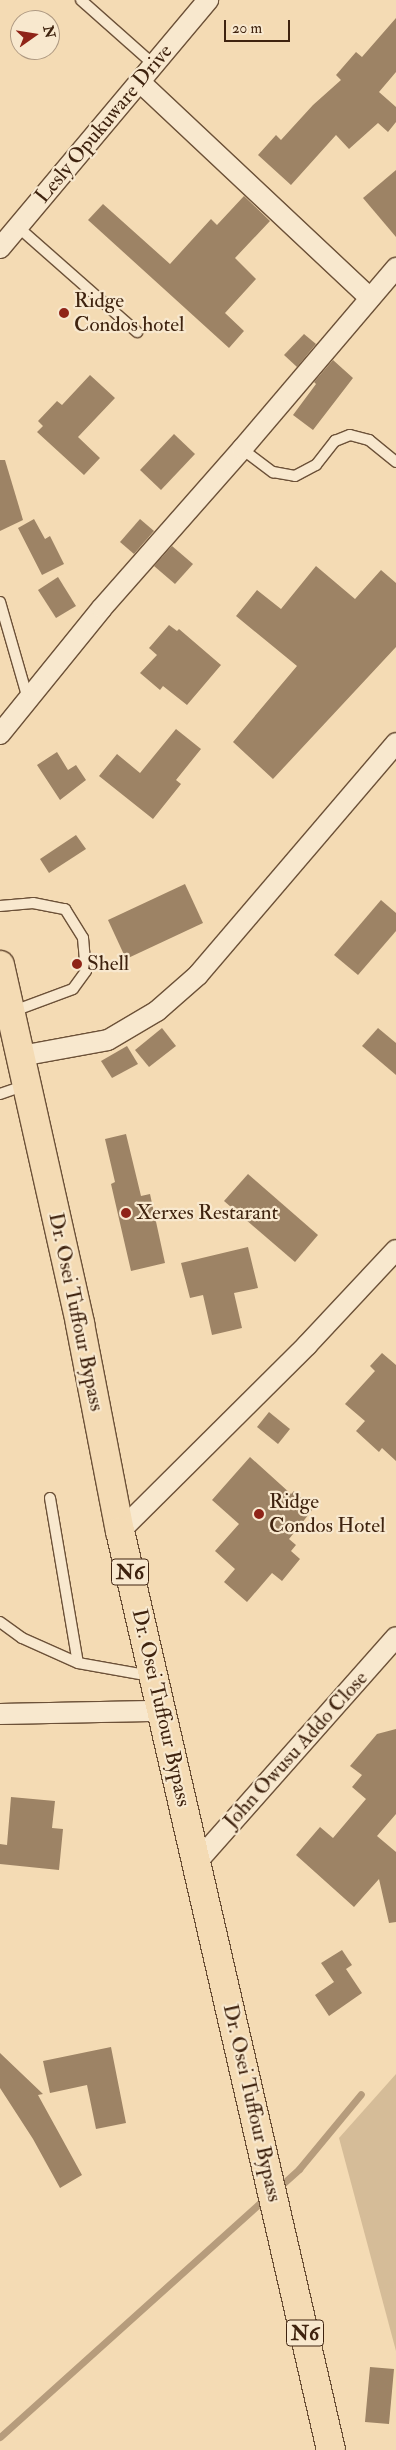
<!DOCTYPE html>
<style>
body{margin:0}
#map{position:relative;width:396px;height:2450px;overflow:hidden;background:#f4dbb4;font-family:"IM FELL Double Pica",serif}
div>[style]{position:absolute}
[style*='--x']{left:calc(var(--x)*1px);top:calc(var(--y)*1px);width:calc(var(--w)*1px);rotate:calc(var(--a)*1deg)}
.green>*{inset:0;background:#d5bc98}
.stream>*{height:7px;margin:-3.5px;padding:0 3.5px;transform-origin:3.5px;border-radius:3.5px;background:#b69c7c}
.building>*{inset:0;background:#9d8365}
.roads{filter:drop-shadow(1px 0 #6c5138) drop-shadow(-1px 0 #6c5138) drop-shadow(0 1px #6c5138) drop-shadow(0 -1px #6c5138)}
.service>*{height:10px;margin:-5px;padding:0 5px;transform-origin:5px;border-radius:5px;background:#f8e8ce}
.minor>*{height:20px;margin:-10px;padding:0 10px;transform-origin:10px;border-radius:10px;background:#f8e8ce}
.trunk>*{height:28px;margin:-14px;padding:0 14px;transform-origin:14px;border-radius:14px;background:#f4dbb4}
.dots>*{width:14px;height:14px;translate:-50% -50%;box-sizing:border-box;border:2px solid #f8e8ce;border-radius:50%}
span{translate:-50% -50%;white-space:nowrap;text-align:center;line-height:1.15;-webkit-text-stroke:4.5px #f8e8ce;paint-order:stroke}
.shield-label span{padding:1px 4px;background:#f8e8ce;border:1px solid;border-radius:4px;-webkit-text-stroke-width:0}
.shield-label{font-size:20px;color:#3f230f;font-weight:700}
.street-label{font-size:21px;color:#3f230f}
.poi-label{font-size:21px;color:#3f230f}
.left{translate:0 -50%;text-align:left}
.north{position:absolute;left:10px;top:10px;width:50px;height:50px;box-sizing:border-box;background:#f8e8ce;border:1px solid #ae9982;border-radius:50%;rotate:77deg;font-size:14px;font-weight:700;line-height:20px;text-align:center;color:#3f230f}
.north::after{content:'';display:block;margin:auto;width:18px;height:22px;background:#8f2418;clip-path:polygon(50% 0,100% 100%,50% 72%,0 100%)}
.scale{position:absolute;left:224px;top:20px;width:66px;height:22px;box-sizing:border-box;border:2px solid #3f230f;border-top:0;padding-left:6px;font-size:15px;line-height:18px;white-space:nowrap;color:#3f230f;-webkit-text-stroke:4px #f8e8ce;paint-order:stroke}
</style>
<div id="map">
<div class="green">
<div style="clip-path:polygon(396px 2074px,396px 2351px,339px 2138px)"></div>
</div>
<div class="stream">
<div style="--x:277;--y:2189;--w:30;--a:-42"></div>
<div style="--x:299;--y:2169;--w:97;--a:-50.4"></div>
<div style="--x:0;--y:2437;--w:359;--a:-42"></div>
</div>
<div class="building">
<div style="clip-path:polygon(396px 18px,396px 72px,379px 92px,396px 107px,396px 122px,388px 132px,378px 123px,349px 149px,336px 135px,291px 185px,258px 155px,276px 135px,281px 140px,313px 105px,341px 80px,336px 75px,356px 52px,362px 57px)"></div>
<div style="clip-path:polygon(396px 170px,396px 237px,363px 198px)"></div>
<div style="clip-path:polygon(244px 196px,270px 221px,235px 258px,256px 279px,225px 313px,244px 331px,229px 348px,88px 220px,103px 204px,170px 264px,211px 219px,217px 225px)"></div>
<div style="clip-path:polygon(304px 334px,316px 344px,297px 367px,284px 355px)"></div>
<div style="clip-path:polygon(333px 360px,353px 378px,313px 430px,293px 415px,316px 384px,314px 382px)"></div>
<div style="clip-path:polygon(90px 375px,115px 398px,78px 437px,100px 458px,84px 475px,37px 432px,43px 426px,38px 421px,57px 401px,62px 405px)"></div>
<div style="clip-path:polygon(174px 434px,195px 454px,161px 490px,140px 470px)"></div>
<div style="clip-path:polygon(0 460px,5px 460px,23px 520px,0 531px)"></div>
<div style="clip-path:polygon(34px 519px,45px 539px,50px 536px,64px 564px,42px 575px,18px 528px)"></div>
<div style="clip-path:polygon(140px 519px,154px 531px,134px 554px,120px 542px)"></div>
<div style="clip-path:polygon(172px 546px,193px 564px,175px 584px,154px 566px)"></div>
<div style="clip-path:polygon(316px 566px,355px 599px,381px 570px,396px 583px,396px 647px,273px 779px,233px 742px,297px 666px,236px 616px,257px 590px,281px 609px)"></div>
<div style="clip-path:polygon(58px 577px,76px 606px,56px 618px,38px 590px)"></div>
<div style="clip-path:polygon(169px 625px,177px 631px,179px 629px,221px 665px,187px 705px,163px 686px,160px 690px,140px 673px,157px 655px,149px 648px)"></div>
<div style="clip-path:polygon(176px 729px,201px 749px,176px 780px,181px 784px,153px 819px,99px 776px,117px 754px,140px 773px)"></div>
<div style="clip-path:polygon(57px 752px,68px 770px,76px 765px,86px 780px,60px 800px,37px 765px)"></div>
<div style="clip-path:polygon(76px 835px,86px 849px,49px 873px,40px 859px)"></div>
<div style="clip-path:polygon(185px 884px,203px 923px,126px 959px,108px 920px)"></div>
<div style="clip-path:polygon(381px 900px,396px 913px,396px 931px,358px 975px,334px 955px)"></div>
<div style="clip-path:polygon(162px 1028px,176px 1046px,149px 1067px,135px 1050px)"></div>
<div style="clip-path:polygon(378px 1028px,396px 1043px,396px 1075px,362px 1046px)"></div>
<div style="clip-path:polygon(127px 1046px,138px 1064px,112px 1078px,101px 1061px)"></div>
<div style="clip-path:polygon(126px 1134px,141px 1196px,150px 1194px,165px 1263px,131px 1271px,111px 1184px,115px 1182px,105px 1139px)"></div>
<div style="clip-path:polygon(248px 1174px,318px 1235px,295px 1262px,224px 1201px)"></div>
<div style="clip-path:polygon(248px 1247px,258px 1288px,234px 1293px,242px 1328px,212px 1335px,203px 1295px,190px 1298px,181px 1263px)"></div>
<div style="clip-path:polygon(382px 1353px,396px 1365px,396px 1461px,382px 1448px,379px 1452px,356px 1431px,365px 1421px,345px 1404px,375px 1371px,370px 1366px)"></div>
<div style="clip-path:polygon(269px 1412px,290px 1429px,278px 1444px,257px 1427px)"></div>
<div style="clip-path:polygon(250px 1457px,291px 1494px,294px 1491px,313px 1509px,289px 1539px,296px 1545px,291px 1551px,300px 1559px,282px 1581px,272px 1573px,247px 1602px,224px 1582px,235px 1569px,215px 1551px,239px 1524px,212px 1500px)"></div>
<div style="clip-path:polygon(396px 1729px,396px 1814px,377px 1836px,396px 1852px,396px 1922px,389px 1923px,379px 1879px,354px 1907px,296px 1855px,320px 1827px,333px 1838px,366px 1799px,352px 1787px,362px 1775px,350px 1766px,377px 1734px)"></div>
<div style="clip-path:polygon(11px 1797px,55px 1801px,52px 1828px,63px 1829px,59px 1870px,0 1864px,0 1844px,7px 1845px)"></div>
<div style="clip-path:polygon(342px 1950px,352px 1965px,346px 1969px,362px 1993px,329px 2016px,315px 1995px,334px 1982px,321px 1963px)"></div>
<div style="clip-path:polygon(111px 2047px,126px 2123px,96px 2129px,87px 2085px,50px 2093px,43px 2061px)"></div>
<div style="clip-path:polygon(0 2053px,43px 2094px,38px 2095px,82px 2175px,60px 2188px,33px 2139px,0 2088px)"></div>
<div style="clip-path:polygon(370px 2367px,394px 2369px,389px 2424px,365px 2422px)"></div>
</div>
<div class="roads">
<div class="service">
<div style="--x:81;--y:0;--w:96;--a:41.6"></div>
<div style="--x:18;--y:227;--w:159;--a:41.4"></div>
<div style="--x:242;--y:449;--w:39;--a:37"></div>
<div style="--x:273;--y:472;--w:22;--a:10"></div>
<div style="--x:295;--y:476;--w:24;--a:-28"></div>
<div style="--x:316;--y:465;--w:31;--a:-52"></div>
<div style="--x:335;--y:441;--w:16;--a:-22"></div>
<div style="--x:350;--y:435;--w:20;--a:15"></div>
<div style="--x:369;--y:440;--w:35;--a:39"></div>
<div style="--x:0;--y:602;--w:101;--a:73.9"></div>
<div style="--x:0;--y:906;--w:33;--a:-5"></div>
<div style="--x:33;--y:903;--w:33;--a:11"></div>
<div style="--x:65;--y:909;--w:34;--a:58"></div>
<div style="--x:83;--y:938;--w:33;--a:85"></div>
<div style="--x:86;--y:971;--w:22;--a:126"></div>
<div style="--x:73;--y:989;--w:66;--a:159.6"></div>
<div style="--x:0;--y:1094;--w:28;--a:-19"></div>
<div style="--x:50;--y:1498;--w:167;--a:80.4"></div>
<div style="--x:0;--y:1622;--w:27;--a:36"></div>
<div style="--x:22;--y:1638;--w:61;--a:24.1"></div>
<div style="--x:78;--y:1663;--w:74;--a:10.1"></div>
</div>
<div class="minor">
<div style="--x:141;--y:83;--w:314;--a:43.2"></div>
<div style="--x:0;--y:248;--w:324;--a:-50"></div>
<div style="--x:0;--y:734;--w:162;--a:-51"></div>
<div style="--x:102;--y:608;--w:212;--a:-48.6"></div>
<div style="--x:242;--y:449;--w:238;--a:-49.6"></div>
<div style="--x:21;--y:1056;--w:88;--a:-10.4"></div>
<div style="--x:108;--y:1040;--w:57;--a:-30.6"></div>
<div style="--x:157;--y:1011;--w:55;--a:-41.3"></div>
<div style="--x:198;--y:975;--w:305;--a:-49.5"></div>
<div style="--x:120;--y:1531;--w:264;--a:-44.8"></div>
<div style="--x:307;--y:1345;--w:130;--a:-46.9"></div>
<div style="--x:0;--y:1714;--w:163;--a:-1.1"></div>
<div style="--x:197;--y:1862;--w:300;--a:-48.5"></div>
</div>
<div class="trunk">
<div style="--x:0;--y:965;--w:368;--a:77.4"></div>
<div style="--x:80;--y:1324;--w:211;--a:79.1"></div>
<div style="--x:120;--y:1531;--w:943;--a:77.07"></div>
</div>
</div>
<div class="dots">
<div style="left:64px;top:313px;background:#8f2418"></div>
<div style="left:77px;top:964px;background:#8f2418"></div>
<div style="left:126px;top:1213px;background:#8f2418"></div>
<div style="left:259px;top:1514px;background:#8f2418"></div>
</div>
<div class="shield-label">
<span style="left:130px;top:1572px">N6</span>
<span style="left:305px;top:2333px">N6</span>
</div>
<div class="street-label">
<span style="left:104px;top:124px;rotate:-50deg">Lesly Opukuware Drive</span>
<span style="left:76px;top:1312px;rotate:78deg">Dr. Osei Tuffour Bypass</span>
<span style="left:161px;top:1708px;rotate:77deg">Dr. Osei Tuffour Bypass</span>
<span style="left:296px;top:1750px;rotate:-48deg">John Owusu Addo Close</span>
<span style="left:252px;top:2103px;rotate:77deg">Dr. Osei Tuffour Bypass</span>
</div>
<div class="poi-label">
<span class="left" style="left:74px;top:313px">Ridge<br>Condos hotel</span>
<span class="left" style="left:87px;top:964px">Shell</span>
<span class="left" style="left:136px;top:1213px">Xerxes Restarant</span>
<span class="left" style="left:269px;top:1514px">Ridge<br>Condos Hotel</span>
</div>
<div class="north">N</div>
<div class="scale">20 m</div>
</div>
